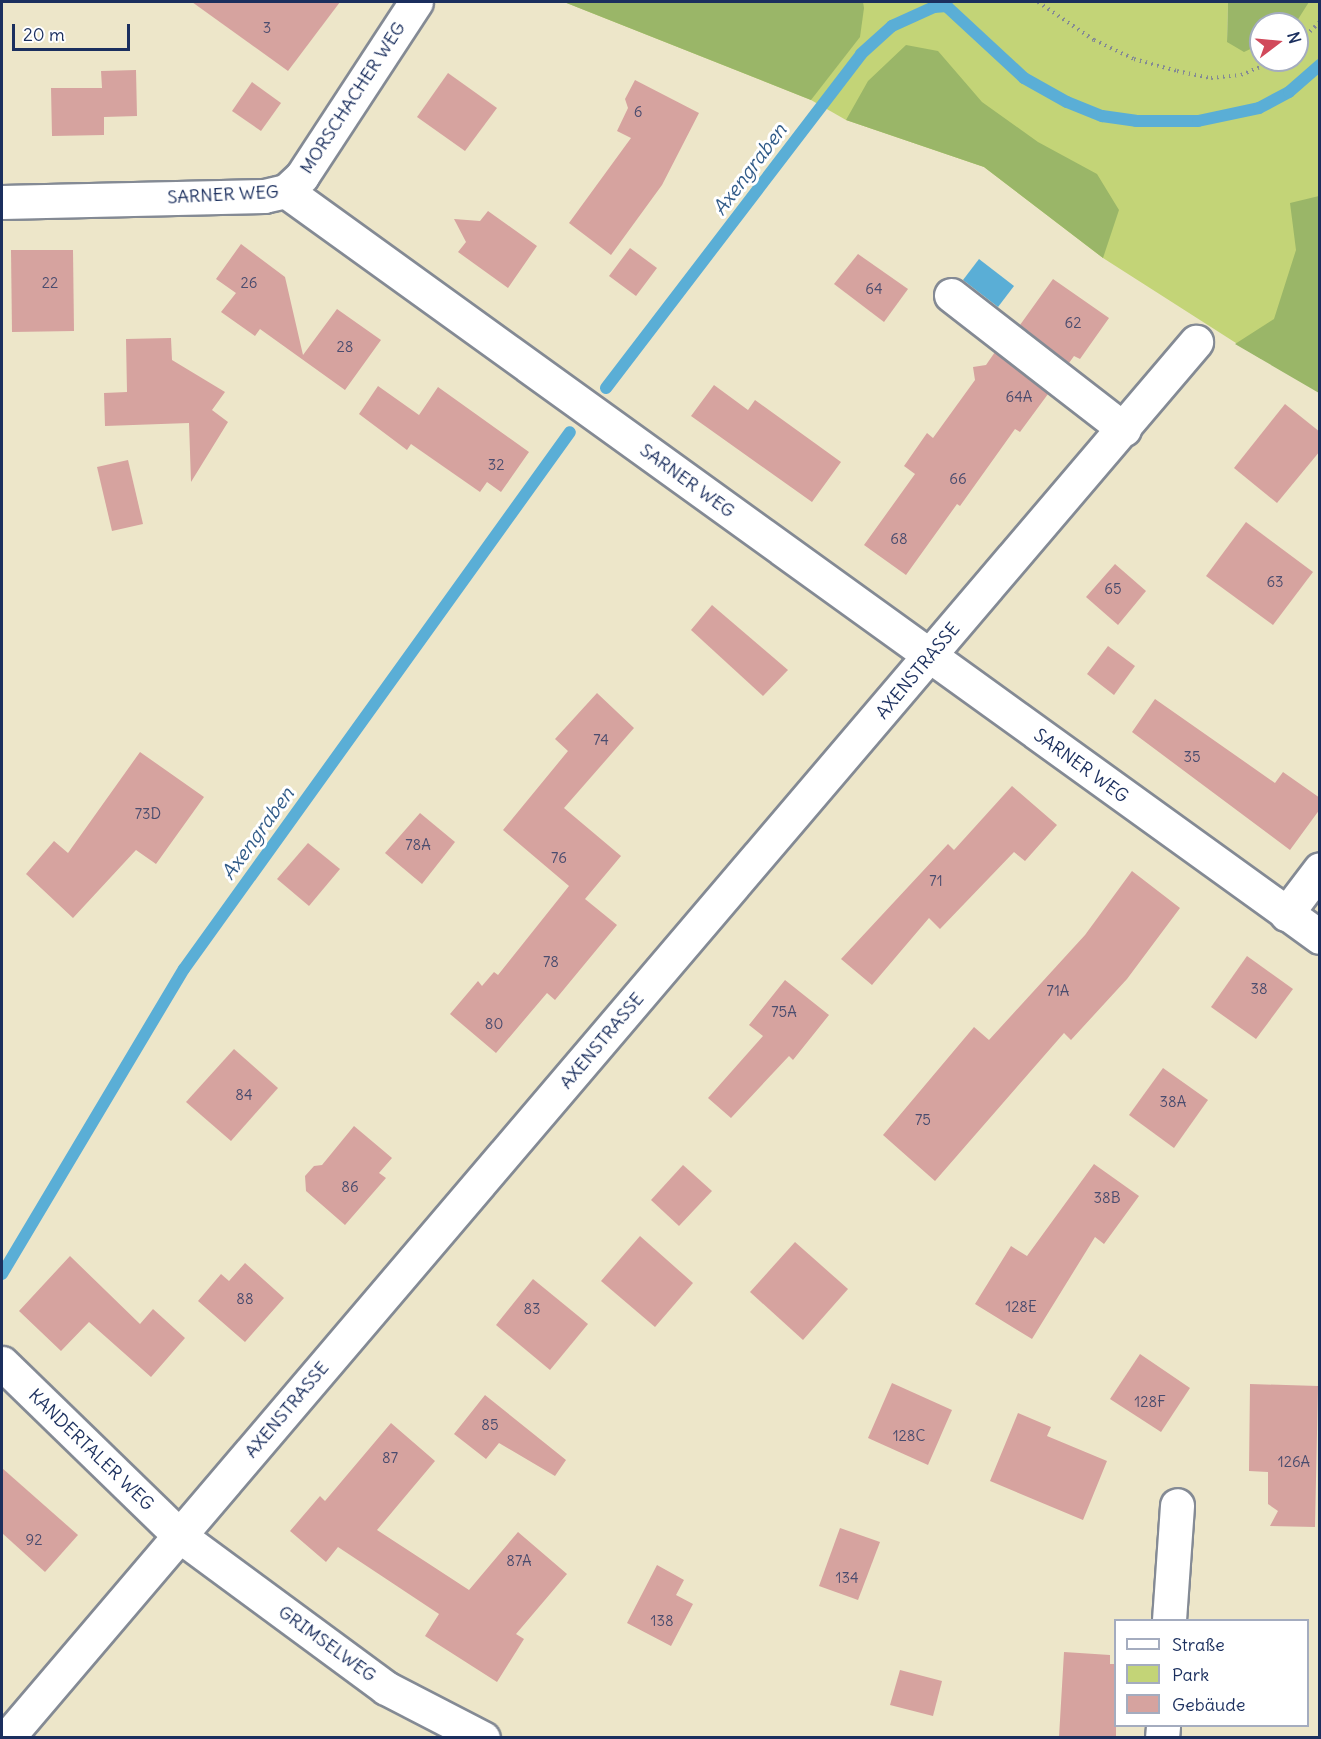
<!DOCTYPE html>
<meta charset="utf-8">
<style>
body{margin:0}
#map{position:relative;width:1321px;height:1739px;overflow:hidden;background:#ede6c9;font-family:Delius,sans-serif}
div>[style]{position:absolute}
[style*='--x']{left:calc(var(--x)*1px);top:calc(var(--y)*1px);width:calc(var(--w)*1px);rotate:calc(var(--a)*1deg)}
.green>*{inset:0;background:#c3d477}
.forest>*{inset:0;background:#9ab668}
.water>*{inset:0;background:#5aaed6}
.stream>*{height:12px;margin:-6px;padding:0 6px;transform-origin:6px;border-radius:6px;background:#5aaed6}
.building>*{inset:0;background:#d6a39f}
.path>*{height:4px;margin-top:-2px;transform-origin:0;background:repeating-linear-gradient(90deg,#848a94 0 1.5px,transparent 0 6px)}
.roads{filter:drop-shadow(2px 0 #848a94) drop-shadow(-2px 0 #848a94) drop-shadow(0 2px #848a94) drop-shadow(0 -2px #848a94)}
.minor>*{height:33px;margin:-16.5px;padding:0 16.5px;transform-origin:16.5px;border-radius:16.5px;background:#fff}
span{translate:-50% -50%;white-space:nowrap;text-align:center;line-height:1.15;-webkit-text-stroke:6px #fff;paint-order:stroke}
.number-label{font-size:15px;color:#4a4c6e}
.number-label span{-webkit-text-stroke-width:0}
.street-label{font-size:18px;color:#1b2f5e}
.water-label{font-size:20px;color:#315b88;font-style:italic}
.frame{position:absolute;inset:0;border:3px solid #1b2f5e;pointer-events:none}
.legend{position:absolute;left:1114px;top:1619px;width:195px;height:108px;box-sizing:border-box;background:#fff;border:2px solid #a4acbf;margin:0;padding:8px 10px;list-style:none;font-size:18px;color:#1b2f5e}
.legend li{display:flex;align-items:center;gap:12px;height:30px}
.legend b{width:30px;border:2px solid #a4acbf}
.north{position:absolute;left:1249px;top:12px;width:60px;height:60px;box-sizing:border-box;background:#fff;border:2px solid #a4acbf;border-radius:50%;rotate:74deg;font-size:16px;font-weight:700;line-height:24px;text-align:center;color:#1b2f5e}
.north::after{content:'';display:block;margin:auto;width:21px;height:27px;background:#d1495b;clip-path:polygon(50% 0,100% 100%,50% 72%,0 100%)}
.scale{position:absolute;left:12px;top:24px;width:118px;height:27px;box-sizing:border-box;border:3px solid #1b2f5e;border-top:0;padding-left:8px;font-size:18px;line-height:21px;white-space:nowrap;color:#1b2f5e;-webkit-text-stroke:4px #fff;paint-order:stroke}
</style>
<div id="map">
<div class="green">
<div style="clip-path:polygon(evenodd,564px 2px,1228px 2px,1227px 42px,1256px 2px,1319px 2px,1319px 239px,1261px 359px,1103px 258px,984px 167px,846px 120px,811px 100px,564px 2px,1261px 24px,1297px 24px,1297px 60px,1261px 60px,1261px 24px)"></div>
</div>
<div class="forest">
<div style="clip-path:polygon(564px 2px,863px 2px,864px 8px,860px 37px,811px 100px)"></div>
<div style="clip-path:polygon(1228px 2px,1309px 2px,1295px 24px,1261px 24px,1261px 44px,1244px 52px,1227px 42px)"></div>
<div style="clip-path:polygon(906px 45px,938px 51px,982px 102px,1038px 142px,1097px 174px,1119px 210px,1103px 258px,984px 167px,846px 120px,868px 81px)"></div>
<div style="clip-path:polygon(1319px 196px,1320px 196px,1319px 393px,1235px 344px,1274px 319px,1296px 250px,1290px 203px)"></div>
</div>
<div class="water">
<div style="clip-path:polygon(979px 259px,1014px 286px,998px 307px,963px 280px)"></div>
</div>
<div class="stream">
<div style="--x:942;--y:2;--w:112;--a:42.8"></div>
<div style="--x:1024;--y:78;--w:49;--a:29.2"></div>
<div style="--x:1067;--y:102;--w:38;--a:22"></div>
<div style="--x:1102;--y:116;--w:34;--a:8"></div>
<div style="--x:1136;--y:121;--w:62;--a:0"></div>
<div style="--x:1198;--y:121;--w:62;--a:-12"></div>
<div style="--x:1259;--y:108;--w:34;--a:-28"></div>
<div style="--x:1289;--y:92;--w:41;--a:-41.1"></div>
<div style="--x:606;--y:388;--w:420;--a:-52.6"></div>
<div style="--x:861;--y:54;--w:42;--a:-42.1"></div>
<div style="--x:892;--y:26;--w:46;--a:-24.3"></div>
<div style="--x:934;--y:7;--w:13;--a:-4"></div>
<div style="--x:2;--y:1274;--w:355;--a:-59.2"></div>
<div style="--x:184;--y:969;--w:661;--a:-54.29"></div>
</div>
<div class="building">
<div style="clip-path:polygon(192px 2px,340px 2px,288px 71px)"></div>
<div style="clip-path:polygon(136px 70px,137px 116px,104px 117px,104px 135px,52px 136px,51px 88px,102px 88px,101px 71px)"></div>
<div style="clip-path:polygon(448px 73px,497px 108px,465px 151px,417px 117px)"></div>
<div style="clip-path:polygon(635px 80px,699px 113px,662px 185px,611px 255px,569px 223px,631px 138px,617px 131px,628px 108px,625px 99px)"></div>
<div style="clip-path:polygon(252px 82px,281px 103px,261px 131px,232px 111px)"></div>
<div style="clip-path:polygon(488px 211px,537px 246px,508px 288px,458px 252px,466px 242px,454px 219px,480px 221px)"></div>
<div style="clip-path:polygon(241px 244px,285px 277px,303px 355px,337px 309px,381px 340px,345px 390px,260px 329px,255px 336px,221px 312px,236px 293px,216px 279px)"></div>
<div style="clip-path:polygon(630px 248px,657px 268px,636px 296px,609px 276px)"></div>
<div style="clip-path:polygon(11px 250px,73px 250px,74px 331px,12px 332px)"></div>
<div style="clip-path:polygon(858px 254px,908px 289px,884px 322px,834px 284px)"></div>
<div style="clip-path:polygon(1053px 279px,1109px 318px,1080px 359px,1074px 356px,1069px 363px,1020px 325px)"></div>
<div style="clip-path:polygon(171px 338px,172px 360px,225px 392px,212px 410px,228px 422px,191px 482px,189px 423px,105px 426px,104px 393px,127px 392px,126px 339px)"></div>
<div style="clip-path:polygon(995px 352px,1048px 394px,1020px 432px,1015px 429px,960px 506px,957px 504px,906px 575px,864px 545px,915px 474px,904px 466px,927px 433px,933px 438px,975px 380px,973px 367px,986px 365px)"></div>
<div style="clip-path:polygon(714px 385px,748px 410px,755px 400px,841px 462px,812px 502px,691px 416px)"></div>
<div style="clip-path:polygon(378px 386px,419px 415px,438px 387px,529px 452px,501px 492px,487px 482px,480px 492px,411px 444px,407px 450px,359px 414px)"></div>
<div style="clip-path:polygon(1285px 404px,1320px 432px,1320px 451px,1277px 503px,1234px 468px)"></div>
<div style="clip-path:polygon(128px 460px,143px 524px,112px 531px,97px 467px)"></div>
<div style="clip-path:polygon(1246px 522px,1313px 572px,1273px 625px,1206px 576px)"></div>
<div style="clip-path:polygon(1115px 564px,1146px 591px,1118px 625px,1086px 597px)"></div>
<div style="clip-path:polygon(712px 605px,788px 670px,763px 696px,691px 630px)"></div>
<div style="clip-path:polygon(1108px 646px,1135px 666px,1114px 695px,1087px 674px)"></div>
<div style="clip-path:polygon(597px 693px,634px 728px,564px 808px,621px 856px,585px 899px,617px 925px,555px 1000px,547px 993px,496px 1053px,450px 1014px,478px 981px,482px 986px,494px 972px,498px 975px,569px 886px,503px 830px,568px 751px,555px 739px)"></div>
<div style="clip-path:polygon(1155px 699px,1275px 783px,1283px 772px,1320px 798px,1320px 809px,1290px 850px,1132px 732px)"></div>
<div style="clip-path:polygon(140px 752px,204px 797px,156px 864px,136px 850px,73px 918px,26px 874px,54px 841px,68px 853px)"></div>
<div style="clip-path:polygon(1012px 786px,1057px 825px,1025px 861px,1014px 852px,940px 929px,929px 918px,872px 985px,841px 959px,948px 844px,954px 850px)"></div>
<div style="clip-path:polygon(420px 813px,455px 842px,422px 884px,385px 853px)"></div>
<div style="clip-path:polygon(308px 843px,340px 869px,309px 906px,277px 879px)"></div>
<div style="clip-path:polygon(1132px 871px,1180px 908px,1127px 979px,1071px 1040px,1064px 1033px,935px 1181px,883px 1135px,974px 1027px,989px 1040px,1085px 935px)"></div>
<div style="clip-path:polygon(1247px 956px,1293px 989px,1256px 1039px,1211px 1007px)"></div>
<div style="clip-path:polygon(785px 980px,829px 1015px,793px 1060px,789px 1056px,731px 1118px,708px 1098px,763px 1036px,749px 1025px)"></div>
<div style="clip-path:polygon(234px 1049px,278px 1088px,231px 1141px,186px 1102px)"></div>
<div style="clip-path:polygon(1163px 1068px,1208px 1100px,1174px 1148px,1129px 1115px)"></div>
<div style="clip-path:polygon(354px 1126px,392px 1158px,379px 1173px,386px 1178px,345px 1225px,306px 1191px,305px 1176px,314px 1166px,322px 1165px)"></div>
<div style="clip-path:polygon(1094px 1164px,1139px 1196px,1104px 1244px,1095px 1237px,1032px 1339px,975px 1304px,1011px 1246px,1027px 1256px)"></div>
<div style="clip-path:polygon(683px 1165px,712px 1191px,679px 1226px,651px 1200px)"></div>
<div style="clip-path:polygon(640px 1236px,693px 1283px,655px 1327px,601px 1281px)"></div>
<div style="clip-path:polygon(795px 1242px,848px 1289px,803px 1340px,750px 1292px)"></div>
<div style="clip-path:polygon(70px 1256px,140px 1324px,153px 1309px,185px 1338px,151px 1377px,89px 1322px,61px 1351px,19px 1311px)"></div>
<div style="clip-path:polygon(245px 1263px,284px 1298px,245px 1342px,198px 1301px,221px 1274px,229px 1281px)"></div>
<div style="clip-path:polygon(533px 1279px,588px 1324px,550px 1370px,496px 1325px)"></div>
<div style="clip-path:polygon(1140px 1354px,1190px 1388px,1161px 1432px,1110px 1399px)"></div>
<div style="clip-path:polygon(892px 1383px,952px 1410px,928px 1465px,868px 1438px)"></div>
<div style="clip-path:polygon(1250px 1384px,1318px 1386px,1315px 1527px,1270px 1526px,1278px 1511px,1268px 1504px,1268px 1472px,1249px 1471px)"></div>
<div style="clip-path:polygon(485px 1395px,566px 1460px,555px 1476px,499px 1443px,486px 1459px,454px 1434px)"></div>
<div style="clip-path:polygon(1018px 1413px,1051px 1427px,1047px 1436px,1107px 1461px,1083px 1520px,990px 1481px)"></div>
<div style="clip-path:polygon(391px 1423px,435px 1461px,377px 1530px,469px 1590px,518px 1532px,567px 1574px,516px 1634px,524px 1639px,497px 1682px,425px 1636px,439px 1614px,338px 1547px,326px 1562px,290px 1531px,320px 1496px,325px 1501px)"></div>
<div style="clip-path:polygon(2px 1468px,78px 1535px,45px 1572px,2px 1533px)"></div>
<div style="clip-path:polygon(840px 1528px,880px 1542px,858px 1600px,819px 1586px)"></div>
<div style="clip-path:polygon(657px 1565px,684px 1580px,676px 1595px,693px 1604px,671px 1646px,627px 1623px)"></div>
<div style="clip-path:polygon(1064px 1652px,1110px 1655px,1110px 1664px,1116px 1664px,1116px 1737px,1059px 1737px)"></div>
<div style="clip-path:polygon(900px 1670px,942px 1681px,933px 1716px,890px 1705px)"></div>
</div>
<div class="path">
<div style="--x:1038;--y:2;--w:68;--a:34.2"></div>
<div style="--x:1094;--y:40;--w:44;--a:25.4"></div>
<div style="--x:1134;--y:59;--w:45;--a:15.6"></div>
<div style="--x:1177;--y:71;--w:35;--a:12"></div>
<div style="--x:1211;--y:78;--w:30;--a:-6"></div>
<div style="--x:1241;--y:75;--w:38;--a:-23"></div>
<div style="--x:1297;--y:44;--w:32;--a:-44"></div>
</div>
<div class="roads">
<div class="minor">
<div style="--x:286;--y:191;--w:1275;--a:35.81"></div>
<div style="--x:2;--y:202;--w:262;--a:-1.3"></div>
<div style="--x:264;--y:196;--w:23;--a:-13"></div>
<div style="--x:286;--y:191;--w:22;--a:-43"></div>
<div style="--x:302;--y:176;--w:208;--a:-56.8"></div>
<div style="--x:951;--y:295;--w:219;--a:37.8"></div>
<div style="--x:1286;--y:914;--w:56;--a:-52.9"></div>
<div style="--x:2;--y:1363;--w:248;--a:44.2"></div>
<div style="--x:180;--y:1536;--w:256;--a:36.4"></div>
<div style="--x:386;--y:1688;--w:109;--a:27.3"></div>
<div style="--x:1169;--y:1620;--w:115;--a:-86"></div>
<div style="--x:7;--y:1738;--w:1834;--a:-49.58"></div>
<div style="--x:1162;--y:1738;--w:12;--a:-85"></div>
</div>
</div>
<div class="number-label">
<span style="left:267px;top:28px">3</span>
<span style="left:638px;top:112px">6</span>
<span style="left:50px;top:283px">22</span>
<span style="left:249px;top:283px">26</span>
<span style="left:874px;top:289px">64</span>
<span style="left:1073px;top:323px">62</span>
<span style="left:345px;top:347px">28</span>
<span style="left:1019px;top:397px">64A</span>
<span style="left:496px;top:465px">32</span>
<span style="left:958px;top:479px">66</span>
<span style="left:899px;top:539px">68</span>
<span style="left:1275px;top:582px">63</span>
<span style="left:1113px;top:589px">65</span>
<span style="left:601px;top:740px">74</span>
<span style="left:1192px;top:757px">35</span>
<span style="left:148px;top:814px">73D</span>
<span style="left:418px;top:845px">78A</span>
<span style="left:559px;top:858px">76</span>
<span style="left:936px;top:881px">71</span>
<span style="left:551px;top:962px">78</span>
<span style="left:1259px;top:989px">38</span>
<span style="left:1058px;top:991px">71A</span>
<span style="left:784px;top:1012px">75A</span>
<span style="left:494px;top:1024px">80</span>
<span style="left:244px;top:1095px">84</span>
<span style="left:1173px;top:1102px">38A</span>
<span style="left:923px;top:1120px">75</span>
<span style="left:350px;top:1187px">86</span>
<span style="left:1107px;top:1198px">38B</span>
<span style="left:245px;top:1299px">88</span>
<span style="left:1021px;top:1307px">128E</span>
<span style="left:532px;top:1309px">83</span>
<span style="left:1150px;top:1402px">128F</span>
<span style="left:490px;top:1425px">85</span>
<span style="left:909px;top:1436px">128C</span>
<span style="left:390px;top:1458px">87</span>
<span style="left:1294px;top:1462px">126A</span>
<span style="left:34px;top:1540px">92</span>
<span style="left:519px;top:1561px">87A</span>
<span style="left:847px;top:1578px">134</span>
<span style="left:662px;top:1621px">138</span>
</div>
<div class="street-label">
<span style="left:353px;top:98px;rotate:-57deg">MORSCHACHER WEG</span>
<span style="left:223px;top:195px;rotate:-3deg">SARNER WEG</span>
<span style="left:687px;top:481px;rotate:36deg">SARNER WEG</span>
<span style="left:918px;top:671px;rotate:-50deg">AXENSTRASSE</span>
<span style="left:1081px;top:766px;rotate:36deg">SARNER WEG</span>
<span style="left:602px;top:1041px;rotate:-50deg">AXENSTRASSE</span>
<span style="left:287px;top:1410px;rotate:-50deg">AXENSTRASSE</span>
<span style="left:91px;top:1450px;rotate:44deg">KANDERTALER WEG</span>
<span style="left:327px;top:1644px;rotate:36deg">GRIMSELWEG</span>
</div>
<div class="water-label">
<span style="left:749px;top:169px;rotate:-53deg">Axengraben</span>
<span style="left:257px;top:833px;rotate:-54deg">Axengraben</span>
</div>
<div class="frame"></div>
<ul class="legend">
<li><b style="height:8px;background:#fff"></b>Straße</li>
<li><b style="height:16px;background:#c3d477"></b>Park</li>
<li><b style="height:16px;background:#d6a39f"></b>Gebäude</li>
</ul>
<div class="north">N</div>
<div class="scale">20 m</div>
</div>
